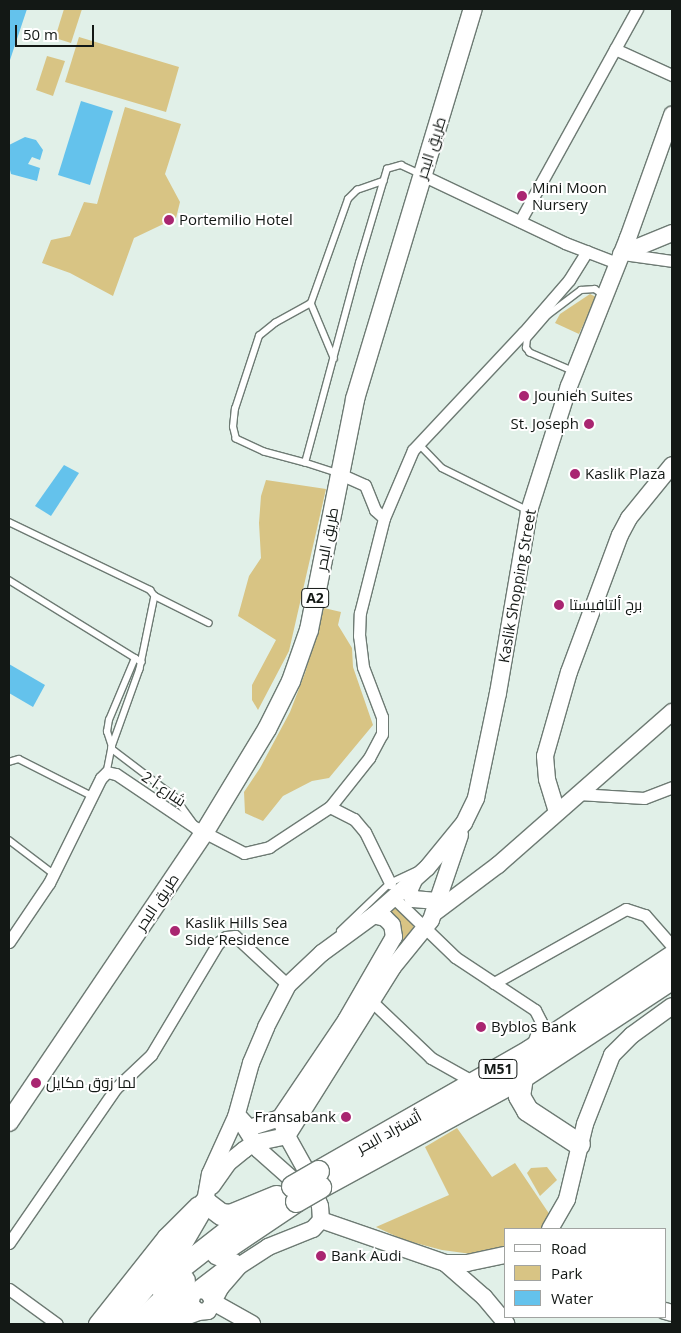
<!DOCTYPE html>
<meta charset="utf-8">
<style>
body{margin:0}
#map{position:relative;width:681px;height:1333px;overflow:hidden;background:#e1f0e8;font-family:"Open Sans",Cairo,sans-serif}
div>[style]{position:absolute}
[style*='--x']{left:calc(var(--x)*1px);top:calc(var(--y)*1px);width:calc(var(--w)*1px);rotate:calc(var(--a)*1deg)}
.green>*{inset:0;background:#d8c484}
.water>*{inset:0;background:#64c2ec}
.roads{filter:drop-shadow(1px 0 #6d7a73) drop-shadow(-1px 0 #6d7a73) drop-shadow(0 1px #6d7a73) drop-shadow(0 -1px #6d7a73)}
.lane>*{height:5.5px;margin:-2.75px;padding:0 2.75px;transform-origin:2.75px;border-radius:2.75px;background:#fff}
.street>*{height:11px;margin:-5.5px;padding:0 5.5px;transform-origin:5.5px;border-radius:5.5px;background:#fff}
.secondary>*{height:16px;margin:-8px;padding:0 8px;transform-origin:8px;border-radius:8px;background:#fff}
.primary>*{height:18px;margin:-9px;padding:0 9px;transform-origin:9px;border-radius:9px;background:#fff}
.highway>*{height:21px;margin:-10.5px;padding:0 10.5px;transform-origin:10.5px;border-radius:10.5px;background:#fff}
.bridges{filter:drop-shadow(1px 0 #6d7a73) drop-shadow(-1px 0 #6d7a73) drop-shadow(0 1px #6d7a73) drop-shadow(0 -1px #6d7a73)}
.highway-bridge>*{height:21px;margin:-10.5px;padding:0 10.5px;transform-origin:10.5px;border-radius:10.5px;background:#fff}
.dots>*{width:14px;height:14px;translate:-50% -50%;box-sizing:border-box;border:2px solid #fff;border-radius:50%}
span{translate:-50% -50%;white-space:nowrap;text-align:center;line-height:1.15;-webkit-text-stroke:4px #fff;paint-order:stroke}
.shield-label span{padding:1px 4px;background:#fff;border:1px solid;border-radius:4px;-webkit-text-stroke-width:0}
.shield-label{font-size:14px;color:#131815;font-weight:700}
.street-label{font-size:15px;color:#131815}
.poi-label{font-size:15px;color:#131815}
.left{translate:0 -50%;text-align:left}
.right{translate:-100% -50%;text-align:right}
.frame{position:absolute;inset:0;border:10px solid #131815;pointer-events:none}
.legend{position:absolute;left:504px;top:1228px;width:162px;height:90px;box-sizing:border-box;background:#fff;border:1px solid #a1a3a1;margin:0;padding:6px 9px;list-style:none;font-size:15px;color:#131815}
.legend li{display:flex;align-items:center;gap:10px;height:25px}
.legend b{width:25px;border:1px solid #a1a3a1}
.scale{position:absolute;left:15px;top:25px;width:79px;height:22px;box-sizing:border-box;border:2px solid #131815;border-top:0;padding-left:6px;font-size:15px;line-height:18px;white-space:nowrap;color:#131815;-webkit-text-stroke:4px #fff;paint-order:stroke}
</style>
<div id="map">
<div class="green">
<div style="clip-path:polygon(64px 9px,82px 9px,71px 43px,55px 38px)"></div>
<div style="clip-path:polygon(79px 37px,179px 67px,166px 112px,65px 82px)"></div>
<div style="clip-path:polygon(47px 56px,65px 61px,53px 96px,36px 90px)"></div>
<div style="clip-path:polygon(125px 107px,181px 124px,165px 174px,180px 202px,176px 218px,134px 238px,113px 296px,70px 273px,42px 263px,51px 240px,70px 236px,84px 202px,97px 204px)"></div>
<div style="clip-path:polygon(590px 294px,596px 297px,579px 334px,555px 323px,560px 314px)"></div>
<div style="clip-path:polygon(266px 480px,326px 489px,289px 651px,258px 710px,252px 700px,252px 685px,276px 640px,238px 616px,249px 576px,261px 558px,259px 523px,261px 496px)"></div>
<div style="clip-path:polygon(324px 608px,341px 612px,338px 625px,352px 648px,353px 667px,373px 725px,329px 778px,312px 781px,283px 796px,263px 821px,245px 813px,244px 792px,260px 768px,290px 712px,305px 673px)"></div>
<div style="clip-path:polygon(397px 904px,413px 921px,413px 928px,376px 984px,398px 934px,389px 913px)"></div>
<div style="clip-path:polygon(457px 1128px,492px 1177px,515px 1163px,552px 1218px,542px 1229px,505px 1229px,505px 1249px,479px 1255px,442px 1250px,404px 1240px,376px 1227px,449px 1195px,425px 1147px)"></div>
<div style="clip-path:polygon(547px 1167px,557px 1180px,540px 1196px,527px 1173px,531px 1168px)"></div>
</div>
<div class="water">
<div style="clip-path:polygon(9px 9px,27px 9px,9px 63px)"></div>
<div style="clip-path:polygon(81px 101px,113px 111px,90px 185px,58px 175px)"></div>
<div style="clip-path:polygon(25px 137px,36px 140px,43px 150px,40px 160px,32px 157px,28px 164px,40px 168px,37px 181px,11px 174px,9px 166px,9px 145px)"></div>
<div style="clip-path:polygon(64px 465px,79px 473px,51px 516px,35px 506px)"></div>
<div style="clip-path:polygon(9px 664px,45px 685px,33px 707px,9px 693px)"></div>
</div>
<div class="roads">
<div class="lane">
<div style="--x:311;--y:303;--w:60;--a:67.3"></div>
<div style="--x:572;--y:371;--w:46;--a:-156.8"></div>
<div style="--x:530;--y:353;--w:6;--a:-129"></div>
<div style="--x:526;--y:348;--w:9;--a:-84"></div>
<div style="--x:527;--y:339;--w:32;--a:-49"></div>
<div style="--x:548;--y:315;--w:41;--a:-37.1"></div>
<div style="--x:581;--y:290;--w:14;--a:-4"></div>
<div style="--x:595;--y:289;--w:11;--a:34"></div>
<div style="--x:419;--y:444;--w:33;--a:46"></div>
<div style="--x:442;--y:468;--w:95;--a:26.3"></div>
<div style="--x:305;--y:463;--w:42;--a:-165"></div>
<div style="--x:264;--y:452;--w:31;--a:-155"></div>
<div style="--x:236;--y:439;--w:12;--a:-104"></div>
<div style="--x:233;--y:427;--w:18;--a:-84"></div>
<div style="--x:235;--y:409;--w:77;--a:-71.8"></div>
<div style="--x:259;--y:336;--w:21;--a:-39"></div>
<div style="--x:275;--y:323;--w:41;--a:-29.1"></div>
<div style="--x:311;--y:303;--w:110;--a:-70.4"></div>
<div style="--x:348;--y:199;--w:13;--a:-45"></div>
<div style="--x:357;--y:190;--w:28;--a:-19"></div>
<div style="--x:339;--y:474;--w:36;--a:-162"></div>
<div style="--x:305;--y:463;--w:207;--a:-74.9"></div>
<div style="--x:359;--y:263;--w:98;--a:-73.4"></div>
<div style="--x:387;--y:169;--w:15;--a:-16"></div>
<div style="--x:401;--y:165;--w:21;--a:25"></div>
<div style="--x:9;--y:522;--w:157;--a:25.7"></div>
<div style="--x:150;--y:590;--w:8;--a:50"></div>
<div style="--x:155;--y:596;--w:75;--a:101.6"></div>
<div style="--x:140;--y:669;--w:83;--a:109.7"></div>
<div style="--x:112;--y:747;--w:25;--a:101"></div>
<div style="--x:9;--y:580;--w:156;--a:31.7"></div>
<div style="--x:155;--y:596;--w:60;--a:26.6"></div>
<div style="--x:112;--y:747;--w:16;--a:-108"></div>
<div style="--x:107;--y:732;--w:12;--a:-81"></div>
<div style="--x:109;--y:720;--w:67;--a:-67.2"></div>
<div style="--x:112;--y:749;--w:78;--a:37.2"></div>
<div style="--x:174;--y:796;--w:34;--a:54"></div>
<div style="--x:9;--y:762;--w:10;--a:-17"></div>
<div style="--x:19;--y:759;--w:82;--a:26.9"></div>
<div style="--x:9;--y:840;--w:56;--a:37.1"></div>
<div style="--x:340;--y:931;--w:69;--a:-43.8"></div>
<div style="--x:390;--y:883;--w:29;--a:-25"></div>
</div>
<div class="street">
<div style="--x:615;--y:49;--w:63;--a:24.5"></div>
<div style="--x:422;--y:175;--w:158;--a:25.4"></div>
<div style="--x:565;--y:243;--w:56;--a:21"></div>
<div style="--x:520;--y:221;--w:242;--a:-61.1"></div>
<div style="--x:623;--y:254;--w:49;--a:8.1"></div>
<div style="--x:340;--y:474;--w:27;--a:24"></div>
<div style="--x:365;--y:485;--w:27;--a:68"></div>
<div style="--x:375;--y:510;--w:12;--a:42"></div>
<div style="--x:384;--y:518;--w:74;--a:-66.9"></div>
<div style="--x:413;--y:450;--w:161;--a:-46.8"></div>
<div style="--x:523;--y:333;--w:70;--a:-49"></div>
<div style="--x:569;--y:280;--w:34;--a:-58"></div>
<div style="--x:578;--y:794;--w:66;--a:3.5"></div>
<div style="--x:644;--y:798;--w:30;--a:-21"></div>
<div style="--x:330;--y:807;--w:27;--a:27"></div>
<div style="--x:354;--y:819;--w:17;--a:50"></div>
<div style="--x:365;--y:832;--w:57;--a:63.9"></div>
<div style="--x:394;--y:898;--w:85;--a:44"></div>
<div style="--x:455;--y:957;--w:96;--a:33.5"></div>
<div style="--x:535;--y:1010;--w:13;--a:63"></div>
<div style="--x:541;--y:1022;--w:26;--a:111"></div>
<div style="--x:9;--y:942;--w:71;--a:-55.9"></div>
<div style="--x:49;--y:883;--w:117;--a:-63.7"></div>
<div style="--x:101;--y:778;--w:8;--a:-45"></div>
<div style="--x:107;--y:772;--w:9;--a:13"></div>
<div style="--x:116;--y:774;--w:97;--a:34"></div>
<div style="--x:196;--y:828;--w:54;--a:27.5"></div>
<div style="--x:244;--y:853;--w:26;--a:-13"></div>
<div style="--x:269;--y:847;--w:73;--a:-33.3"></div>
<div style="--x:330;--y:807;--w:63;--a:-51.5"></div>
<div style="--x:369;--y:758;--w:27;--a:-62"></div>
<div style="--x:382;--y:734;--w:17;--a:-90"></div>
<div style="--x:382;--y:717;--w:53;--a:-110.8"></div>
<div style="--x:363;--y:667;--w:31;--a:-97"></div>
<div style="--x:359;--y:636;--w:23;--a:-88"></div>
<div style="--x:360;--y:613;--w:98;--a:-75.8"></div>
<div style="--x:494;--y:983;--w:151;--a:-29.3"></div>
<div style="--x:626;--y:909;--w:20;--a:18"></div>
<div style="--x:645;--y:915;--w:41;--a:48.9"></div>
<div style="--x:366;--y:996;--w:90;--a:43.6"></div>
<div style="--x:431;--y:1058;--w:49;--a:29.2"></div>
<div style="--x:9;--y:1243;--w:188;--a:-55.4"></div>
<div style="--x:116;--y:1088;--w:48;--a:-43.3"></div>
<div style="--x:151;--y:1055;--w:131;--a:-59.1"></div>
<div style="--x:218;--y:943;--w:10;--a:-37"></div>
<div style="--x:226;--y:937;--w:9;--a:-6"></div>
<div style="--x:235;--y:936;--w:72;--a:42.8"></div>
<div style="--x:9;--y:1289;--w:59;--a:36.1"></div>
</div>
<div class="secondary">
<div style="--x:621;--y:254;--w:55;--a:-22.4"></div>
<div style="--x:557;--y:812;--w:34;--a:-107"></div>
<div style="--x:547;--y:779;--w:23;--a:-95"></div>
<div style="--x:545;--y:756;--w:87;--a:-74.1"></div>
<div style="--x:569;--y:672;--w:146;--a:-69.6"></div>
<div style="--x:620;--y:535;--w:19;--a:-62"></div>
<div style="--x:629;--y:518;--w:68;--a:-50.9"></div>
<div style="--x:414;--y:880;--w:12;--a:114"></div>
<div style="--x:409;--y:891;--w:9;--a:63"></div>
<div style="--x:413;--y:899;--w:24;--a:5"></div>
<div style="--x:434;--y:913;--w:80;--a:-36.9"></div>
<div style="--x:498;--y:865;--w:232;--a:-41.3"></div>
<div style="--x:240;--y:1118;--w:13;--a:48"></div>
<div style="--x:249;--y:1128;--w:33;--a:-18"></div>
<div style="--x:244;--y:1126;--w:28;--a:58"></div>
<div style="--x:259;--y:1150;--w:60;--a:41.6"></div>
<div style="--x:212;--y:1186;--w:28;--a:-55"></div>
<div style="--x:228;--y:1163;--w:21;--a:-39"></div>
<div style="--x:244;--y:1150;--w:12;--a:-35"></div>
<div style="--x:254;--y:1143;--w:34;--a:-12"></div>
<div style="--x:287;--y:1136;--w:19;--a:-111"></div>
<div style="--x:280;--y:1118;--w:118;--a:-56"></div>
<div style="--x:346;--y:1020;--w:96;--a:-60"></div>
<div style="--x:394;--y:937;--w:12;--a:-99"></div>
<div style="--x:392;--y:925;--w:10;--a:-135"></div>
<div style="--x:385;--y:918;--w:11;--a:-165"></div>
<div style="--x:205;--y:1202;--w:28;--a:-80"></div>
<div style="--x:210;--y:1174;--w:63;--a:-65.5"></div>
<div style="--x:236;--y:1117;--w:56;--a:-74.5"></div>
<div style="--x:251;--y:1063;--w:39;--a:-67"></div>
<div style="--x:266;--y:1027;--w:47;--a:-62.4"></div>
<div style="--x:288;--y:985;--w:47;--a:-43.3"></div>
<div style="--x:322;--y:953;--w:64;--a:-36.2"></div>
<div style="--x:374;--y:915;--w:71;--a:-41.6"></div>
<div style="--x:427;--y:868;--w:58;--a:-50.6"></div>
<div style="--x:464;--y:823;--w:28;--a:-64"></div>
<div style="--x:476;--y:798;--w:107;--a:-78.2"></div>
<div style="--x:498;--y:693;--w:185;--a:-80.3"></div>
<div style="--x:529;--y:511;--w:131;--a:-72.3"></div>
<div style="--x:569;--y:386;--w:159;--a:-68.3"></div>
<div style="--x:628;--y:238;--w:131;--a:-70.3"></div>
<div style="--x:321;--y:1220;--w:131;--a:19.1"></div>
<div style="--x:445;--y:1263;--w:22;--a:0"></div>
<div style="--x:467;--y:1263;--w:39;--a:-12"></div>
<div style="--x:550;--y:1229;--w:34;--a:-60"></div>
<div style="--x:567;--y:1199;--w:77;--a:-76.5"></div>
<div style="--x:585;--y:1124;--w:74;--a:-68.6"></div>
<div style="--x:612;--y:1055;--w:28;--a:-45"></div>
<div style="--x:632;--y:1035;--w:49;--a:-35.9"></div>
<div style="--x:445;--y:1263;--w:52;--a:41.1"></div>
<div style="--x:484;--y:1297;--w:35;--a:50"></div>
<div style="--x:196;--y:1291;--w:48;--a:-37.3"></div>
<div style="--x:213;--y:1300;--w:11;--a:-124"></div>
<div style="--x:207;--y:1291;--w:8;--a:-173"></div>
<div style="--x:199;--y:1290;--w:7;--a:153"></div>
<div style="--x:193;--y:1293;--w:11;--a:105"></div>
<div style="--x:190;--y:1304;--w:11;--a:45"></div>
<div style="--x:198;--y:1312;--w:10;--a:-6"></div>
<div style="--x:208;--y:1311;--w:27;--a:-62"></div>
<div style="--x:221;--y:1287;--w:28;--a:-49"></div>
<div style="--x:239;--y:1266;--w:35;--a:-33"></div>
<div style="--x:268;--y:1247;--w:48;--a:-21.8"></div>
<div style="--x:313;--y:1229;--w:12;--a:-48"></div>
<div style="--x:321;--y:1220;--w:14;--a:-94"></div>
<div style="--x:320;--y:1206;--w:36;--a:-111"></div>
<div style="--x:307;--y:1172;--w:41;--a:-119.1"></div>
<div style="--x:287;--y:1136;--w:199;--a:-57.9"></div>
<div style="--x:393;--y:967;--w:60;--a:-51"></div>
<div style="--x:431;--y:920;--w:90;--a:-71.2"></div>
<div style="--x:213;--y:1302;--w:45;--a:29.4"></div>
<div style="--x:665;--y:1311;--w:7;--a:16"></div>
<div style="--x:97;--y:1324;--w:111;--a:-51.6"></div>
<div style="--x:166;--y:1237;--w:45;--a:-45"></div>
<div style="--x:156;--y:1324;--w:48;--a:-40"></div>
<div style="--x:167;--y:1324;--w:33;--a:-21"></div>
</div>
<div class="primary">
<div style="--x:9;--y:1122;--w:349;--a:-56"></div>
<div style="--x:204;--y:833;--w:122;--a:-58.8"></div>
<div style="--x:267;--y:729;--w:54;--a:-63.4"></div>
<div style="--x:291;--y:681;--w:54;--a:-70.6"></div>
<div style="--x:309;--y:630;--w:236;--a:-78.7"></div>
<div style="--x:355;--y:399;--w:407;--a:-73.2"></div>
</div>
<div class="highway">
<div style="--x:522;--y:1077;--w:19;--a:99"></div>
<div style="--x:519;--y:1096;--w:16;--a:60"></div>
<div style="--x:527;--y:1110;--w:62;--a:33.2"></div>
<div style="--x:318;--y:1171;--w:244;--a:-29.7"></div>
<div style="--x:530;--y:1050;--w:170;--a:-33.5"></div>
<div style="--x:320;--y:1187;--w:230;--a:-28.6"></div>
<div style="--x:522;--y:1077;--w:180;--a:-33.4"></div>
<div style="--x:217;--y:1254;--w:95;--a:-33.9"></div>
<div style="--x:158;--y:1285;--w:117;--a:-38"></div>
<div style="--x:113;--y:1324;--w:106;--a:-50"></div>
<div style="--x:181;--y:1243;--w:48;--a:-59.7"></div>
<div style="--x:205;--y:1202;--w:20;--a:37"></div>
<div style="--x:221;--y:1214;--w:9;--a:6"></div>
<div style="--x:230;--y:1215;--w:50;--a:-22.4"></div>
<div style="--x:136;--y:1324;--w:65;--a:-42.5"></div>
</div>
</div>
<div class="bridges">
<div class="highway-bridge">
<div style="--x:292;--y:1186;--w:30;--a:-30"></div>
<div style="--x:296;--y:1201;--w:28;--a:-30"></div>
</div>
</div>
<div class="dots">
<div style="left:522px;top:196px;background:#a92671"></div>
<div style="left:169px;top:220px;background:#a92671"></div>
<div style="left:524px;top:396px;background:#a92671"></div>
<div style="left:589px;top:424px;background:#a92671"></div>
<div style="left:575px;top:474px;background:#a92671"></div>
<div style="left:559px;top:605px;background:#a92671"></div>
<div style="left:175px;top:931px;background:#a92671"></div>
<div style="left:481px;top:1027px;background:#a92671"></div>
<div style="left:36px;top:1083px;background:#a92671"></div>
<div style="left:346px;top:1117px;background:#a92671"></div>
<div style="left:321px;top:1256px;background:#a92671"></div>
</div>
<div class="shield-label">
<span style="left:315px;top:598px">A2</span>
<span style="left:498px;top:1069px">M51</span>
</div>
<div class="street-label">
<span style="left:431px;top:148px;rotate:-72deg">طريق البحر</span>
<span style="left:327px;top:539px;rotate:-79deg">طريق البحر</span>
<span style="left:517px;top:586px;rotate:-80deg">Kaslik Shopping Street</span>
<span style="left:164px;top:789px;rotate:34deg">شارع أ 2</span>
<span style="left:157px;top:902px;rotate:-56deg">طريق البحر</span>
<span style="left:389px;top:1132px;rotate:-29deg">أتستراد البحر</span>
</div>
<div class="poi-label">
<span class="left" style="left:532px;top:196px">Mini Moon<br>Nursery</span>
<span class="left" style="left:179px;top:220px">Portemilio Hotel</span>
<span class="left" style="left:534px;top:396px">Jounieh Suites</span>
<span class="right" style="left:579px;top:424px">St. Joseph</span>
<span class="left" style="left:585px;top:474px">Kaslik Plaza</span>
<span class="left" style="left:569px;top:605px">برج ألتافيستا</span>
<span class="left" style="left:185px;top:931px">Kaslik Hills Sea<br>Side Residence</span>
<span class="left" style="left:491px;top:1027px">Byblos Bank</span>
<span class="left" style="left:46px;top:1083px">لما زوق مكايل</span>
<span class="right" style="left:336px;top:1117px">Fransabank</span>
<span class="left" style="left:331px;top:1256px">Bank Audi</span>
</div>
<div class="frame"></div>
<ul class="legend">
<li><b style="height:6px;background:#fff"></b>Road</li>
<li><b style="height:14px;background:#d8c484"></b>Park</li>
<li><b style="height:14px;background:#64c2ec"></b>Water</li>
</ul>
<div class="scale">50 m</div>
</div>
